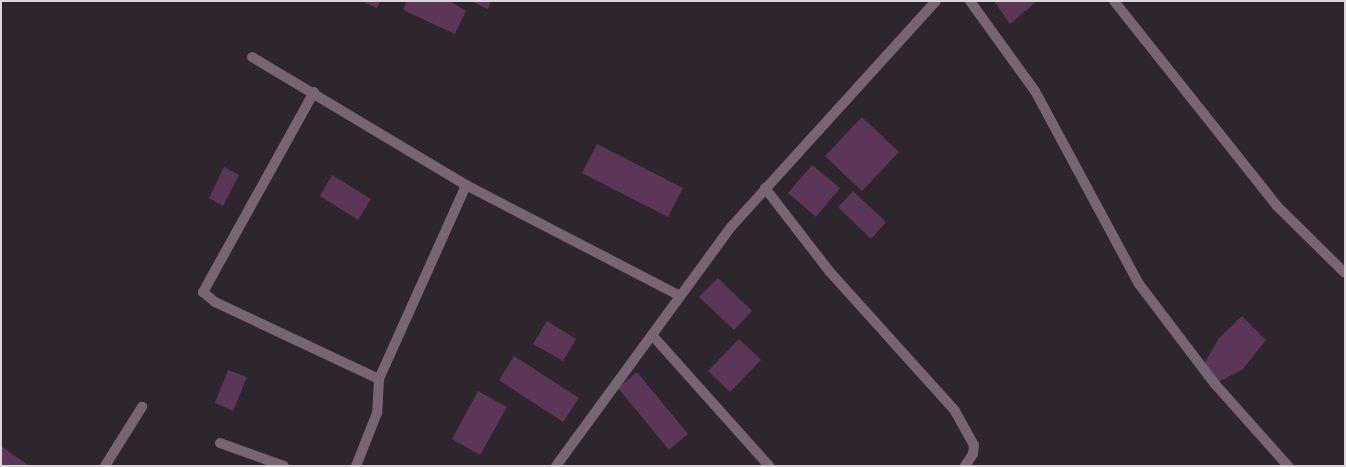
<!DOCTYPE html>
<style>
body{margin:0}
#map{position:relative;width:1346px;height:467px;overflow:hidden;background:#2f252e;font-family:Helvetica,sans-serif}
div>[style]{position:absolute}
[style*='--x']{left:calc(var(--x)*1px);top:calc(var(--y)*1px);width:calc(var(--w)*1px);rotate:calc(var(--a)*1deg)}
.building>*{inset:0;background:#5b3657}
.minor>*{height:10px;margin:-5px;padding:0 5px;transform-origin:5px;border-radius:5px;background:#776575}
span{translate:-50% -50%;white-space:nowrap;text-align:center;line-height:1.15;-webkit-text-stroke:4.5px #151014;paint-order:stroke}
.frame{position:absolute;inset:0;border:2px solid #ddd5db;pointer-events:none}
</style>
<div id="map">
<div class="building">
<div style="clip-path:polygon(361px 1px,381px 1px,377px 8px)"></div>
<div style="clip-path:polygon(407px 1px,450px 1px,466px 11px,455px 34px,403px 10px)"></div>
<div style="clip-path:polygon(471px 1px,491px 1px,488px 9px)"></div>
<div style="clip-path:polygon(994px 1px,1037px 1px,1010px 24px)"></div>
<div style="clip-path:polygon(862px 117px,899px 152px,862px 191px,825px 156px)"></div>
<div style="clip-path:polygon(597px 144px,683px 188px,668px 217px,582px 173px)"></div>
<div style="clip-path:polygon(812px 165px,840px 188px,816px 217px,788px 193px)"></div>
<div style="clip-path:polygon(224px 167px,239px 175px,223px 206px,209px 198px)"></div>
<div style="clip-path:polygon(332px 175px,371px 199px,358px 220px,320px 196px)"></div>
<div style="clip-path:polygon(853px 191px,886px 222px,871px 239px,838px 207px)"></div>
<div style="clip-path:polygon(718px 278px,752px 311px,734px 330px,699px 297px)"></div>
<div style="clip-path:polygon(1242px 316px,1266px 340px,1243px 369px,1215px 384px,1202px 367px,1219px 338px)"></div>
<div style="clip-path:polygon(547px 321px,576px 339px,563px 361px,533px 344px)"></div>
<div style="clip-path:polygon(739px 339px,761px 360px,730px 392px,708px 371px)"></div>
<div style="clip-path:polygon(514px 356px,579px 398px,563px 422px,499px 380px)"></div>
<div style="clip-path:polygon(228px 370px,247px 377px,233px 411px,215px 403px)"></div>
<div style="clip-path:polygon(637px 372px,688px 434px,669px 450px,618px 388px)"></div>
<div style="clip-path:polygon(478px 391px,507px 407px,480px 455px,452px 439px)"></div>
<div style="clip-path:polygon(1px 446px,29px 466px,1px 466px)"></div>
</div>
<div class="minor">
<div style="--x:970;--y:1;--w:111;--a:54.2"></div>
<div style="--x:1035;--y:91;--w:219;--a:61.7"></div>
<div style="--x:1139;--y:284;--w:126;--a:52.8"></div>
<div style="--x:1215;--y:384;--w:110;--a:48.3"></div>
<div style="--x:1114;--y:1;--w:262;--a:51.5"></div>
<div style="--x:1277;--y:206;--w:95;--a:44.6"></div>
<div style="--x:252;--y:57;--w:249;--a:30.9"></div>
<div style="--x:466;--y:185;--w:241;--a:27.4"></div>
<div style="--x:314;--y:92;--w:229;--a:119"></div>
<div style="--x:203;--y:292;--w:16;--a:40"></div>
<div style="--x:215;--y:302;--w:181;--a:25.2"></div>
<div style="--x:379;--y:379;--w:34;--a:93"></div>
<div style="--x:377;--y:413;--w:57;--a:111.6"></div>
<div style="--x:765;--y:188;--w:106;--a:52.3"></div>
<div style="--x:830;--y:272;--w:187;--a:48"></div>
<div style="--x:955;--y:411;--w:39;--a:61"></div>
<div style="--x:974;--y:445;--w:9;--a:96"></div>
<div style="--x:973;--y:454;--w:14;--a:124"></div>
<div style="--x:652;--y:335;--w:176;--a:48.2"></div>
<div style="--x:379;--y:379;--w:213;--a:-65.8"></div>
<div style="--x:220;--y:443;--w:68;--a:19.8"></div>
<div style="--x:105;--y:466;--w:70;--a:-57.9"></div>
<div style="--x:556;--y:466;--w:296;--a:-53.8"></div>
<div style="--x:731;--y:227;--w:305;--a:-47.8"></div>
</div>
<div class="frame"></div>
</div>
